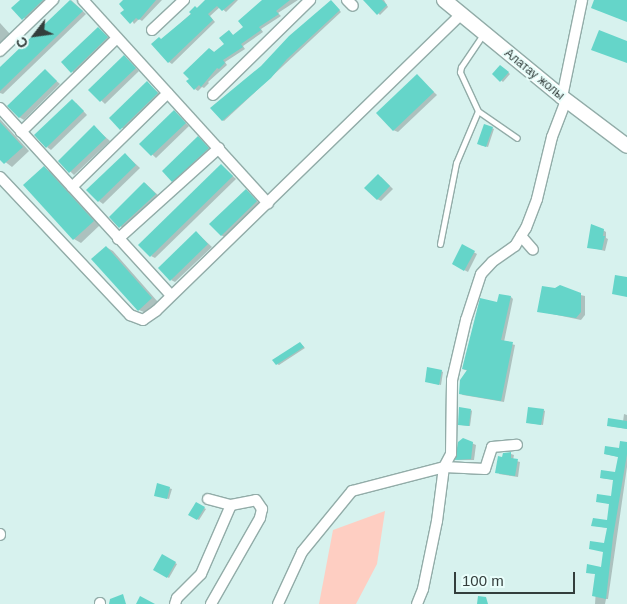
<!DOCTYPE html>
<meta charset="utf-8">
<style>
body{margin:0}
#map{position:relative;width:627px;height:604px;overflow:hidden;background:#d7f2ee;font-family:Helvetica,sans-serif}
div>[style]{position:absolute}
[style*='--x']{left:calc(var(--x)*1px);top:calc(var(--y)*1px);width:calc(var(--w)*1px);rotate:calc(var(--a)*1deg)}
.green>*{inset:0;background:#fecec2}
.shadow>*{inset:0;background:#0003}
.building>*{inset:0;background:#65d5c9}
.roads{filter:drop-shadow(1px 0 #92aca8) drop-shadow(-1px 0 #92aca8) drop-shadow(0 1px #92aca8) drop-shadow(0 -1px #92aca8)}
.lane>*{height:5px;margin:-2.5px;padding:0 2.5px;transform-origin:2.5px;border-radius:2.5px;background:#fff}
.street>*{height:10px;margin:-5px;padding:0 5px;transform-origin:5px;border-radius:5px;background:#fff}
.secondary>*{height:14px;margin:-7px;padding:0 7px;transform-origin:7px;border-radius:7px;background:#fff}
span{translate:-50% -50%;white-space:nowrap;text-align:center;line-height:1.15;-webkit-text-stroke:4px #e9fefb;paint-order:stroke}
.street-label{font-size:12px;color:#333e3c}
.north{position:absolute;left:10px;top:10px;width:50px;height:50px;-webkit-text-stroke:4px #e9fefb;paint-order:stroke;rotate:240deg;font-size:14px;font-weight:700;line-height:20px;text-align:center;color:#333e3c}
.north::after{content:'';display:block;margin:auto;width:18px;height:22px;background:#333e3c;clip-path:polygon(50% 0,100% 100%,50% 72%,0 100%)}
.scale{position:absolute;left:454px;top:572px;width:121px;height:22px;box-sizing:border-box;border:2px solid #333e3c;border-top:0;padding-left:6px;font-size:15px;line-height:18px;white-space:nowrap;color:#333e3c;-webkit-text-stroke:4px #e9fefb;paint-order:stroke}
</style>
<div id="map">
<div class="green">
<div style="clip-path:polygon(385px 511px,377px 564px,356px 604px,319px 604px,333px 530px)"></div>
</div>
<div class="shadow">
<div style="clip-path:polygon(22px 0,50px 0,28px 21px,13px 8px)"></div>
<div style="clip-path:polygon(71px 0,86px 14px,3px 94px,0 93px,0 69px)"></div>
<div style="clip-path:polygon(124px 0,162px 0,142px 21px,139px 19px,134px 24px,126px 10px)"></div>
<div style="clip-path:polygon(206px 0,238px 0,226px 12px,220px 7px,210px 16px,215px 22px,172px 64px,169px 62px,162px 40px)"></div>
<div style="clip-path:polygon(263px 0,298px 0,278px 13px,281px 16px,261px 29px,263px 32px,243px 46px,245px 49px,225px 62px,227px 65px,208px 82px,209px 83px,204px 88px,202px 87px,198px 91px,195px 89px,210px 49px,215px 53px,226px 44px,229px 32px,234px 36px,244px 28px)"></div>
<div style="clip-path:polygon(365px 0,384px 0,388px 7px,380px 15px)"></div>
<div style="clip-path:polygon(333px 3px,341px 12px,224px 121px,222px 120px,262px 67px)"></div>
<div style="clip-path:polygon(0 23px,10px 34px,0 44px)"></div>
<div style="clip-path:polygon(98px 28px,111px 40px,76px 75px,63px 62px)"></div>
<div style="clip-path:polygon(124px 57px,139px 71px,105px 104px,90px 90px)"></div>
<div style="clip-path:polygon(502px 67px,510px 74px,503px 82px,494px 74px)"></div>
<div style="clip-path:polygon(45px 71px,60px 84px,24px 120px,19px 117px)"></div>
<div style="clip-path:polygon(417px 76px,437px 95px,398px 132px,393px 130px)"></div>
<div style="clip-path:polygon(147px 83px,162px 96px,126px 131px,111px 118px)"></div>
<div style="clip-path:polygon(76px 103px,87px 115px,51px 150px,47px 147px)"></div>
<div style="clip-path:polygon(174px 112px,189px 126px,156px 158px,141px 144px)"></div>
<div style="clip-path:polygon(0 119px,29px 151px,12px 167px,0 158px)"></div>
<div style="clip-path:polygon(485px 125px,494px 129px,488px 147px,480px 145px)"></div>
<div style="clip-path:polygon(94px 127px,110px 141px,74px 175px,59px 161px)"></div>
<div style="clip-path:polygon(198px 138px,212px 151px,177px 183px,172px 181px)"></div>
<div style="clip-path:polygon(125px 154px,140px 168px,103px 204px,99px 201px)"></div>
<div style="clip-path:polygon(221px 165px,236px 179px,155px 258px,151px 256px)"></div>
<div style="clip-path:polygon(44px 168px,51px 172px,100px 225px,81px 243px,74px 239px)"></div>
<div style="clip-path:polygon(381px 177px,393px 189px,381px 201px,377px 199px)"></div>
<div style="clip-path:polygon(145px 183px,160px 197px,125px 230px,110px 217px)"></div>
<div style="clip-path:polygon(246px 190px,260px 204px,226px 238px,221px 235px)"></div>
<div style="clip-path:polygon(603px 230px,606px 232px,606px 238px,608px 239px,605px 251px,589px 247px)"></div>
<div style="clip-path:polygon(197px 233px,212px 247px,175px 282px,171px 280px)"></div>
<div style="clip-path:polygon(463px 246px,477px 254px,468px 272px,453px 264px)"></div>
<div style="clip-path:polygon(106px 247px,113px 251px,158px 302px,146px 313px,139px 310px)"></div>
<div style="clip-path:polygon(555px 289px,585px 296px,585px 315px,581px 320px,538px 311px)"></div>
<div style="clip-path:polygon(511px 297px,513px 299px,504px 342px,515px 345px,504px 402px,463px 395px,460px 393px,468px 371px,463px 369px,498px 303px)"></div>
<div style="clip-path:polygon(300px 343px,305px 348px,279px 365px,277px 364px)"></div>
<div style="clip-path:polygon(441px 371px,443px 372px,441px 385px,428px 382px)"></div>
<div style="clip-path:polygon(471px 410px,472px 411px,470px 426px,461px 425px)"></div>
<div style="clip-path:polygon(543px 410px,545px 411px,543px 425px,529px 423px)"></div>
<div style="clip-path:polygon(624px 414px,627px 415px,627px 429px,610px 426px,623px 422px)"></div>
<div style="clip-path:polygon(463px 439px,476px 445px,474px 460px,457px 460px)"></div>
<div style="clip-path:polygon(627px 444px,627px 467px,608px 599px,606px 599px,605px 604px,595px 604px,597px 574px,589px 573px,602px 568px,608px 528px,595px 526px,608px 521px,610px 504px,597px 501px,612px 497px,615px 480px,601px 478px,616px 474px,619px 457px,605px 454px,620px 450px)"></div>
<div style="clip-path:polygon(511px 454px,514px 455px,513px 460px,520px 462px,518px 477px,499px 474px,503px 458px)"></div>
<div style="clip-path:polygon(158px 485px,172px 489px,169px 499px,157px 496px)"></div>
<div style="clip-path:polygon(197px 504px,206px 509px,199px 520px,190px 514px)"></div>
<div style="clip-path:polygon(162px 556px,177px 564px,169px 578px,155px 569px)"></div>
</div>
<div class="building">
<div style="clip-path:polygon(20px 0,43px 0,22px 20px,11px 8px)"></div>
<div style="clip-path:polygon(70px 0,83px 11px,0 91px,0 67px)"></div>
<div style="clip-path:polygon(123px 0,156px 0,139px 20px,136px 18px,130px 24px,120px 13px,124px 10px,119px 4px)"></div>
<div style="clip-path:polygon(205px 0,235px 0,222px 11px,217px 6px,208px 14px,213px 20px,168px 63px,151px 44px,159px 37px,161px 39px,191px 14px,189px 12px,195px 6px,197px 8px)"></div>
<div style="clip-path:polygon(262px 0,290px 0,276px 11px,279px 14px,259px 27px,261px 30px,241px 44px,243px 47px,223px 60px,225px 63px,219px 69px,217px 68px,201px 87px,199px 85px,194px 90px,186px 81px,189px 79px,183px 73px,209px 48px,214px 52px,224px 44px,219px 38px,229px 30px,233px 35px,243px 27px,238px 21px)"></div>
<div style="clip-path:polygon(331px 0,340px 10px,287px 59px,271px 78px,222px 121px,210px 108px,261px 66px,289px 36px)"></div>
<div style="clip-path:polygon(363px 0,382px 0,387px 5px,377px 15px)"></div>
<div style="clip-path:polygon(594px 0,627px 0,627px 22px,591px 8px)"></div>
<div style="clip-path:polygon(98px 27px,108px 37px,71px 73px,61px 62px)"></div>
<div style="clip-path:polygon(599px 30px,627px 41px,627px 63px,591px 50px)"></div>
<div style="clip-path:polygon(124px 55px,136px 68px,100px 102px,88px 90px)"></div>
<div style="clip-path:polygon(500px 65px,509px 72px,500px 82px,492px 74px)"></div>
<div style="clip-path:polygon(45px 69px,57px 81px,19px 118px,7px 106px)"></div>
<div style="clip-path:polygon(417px 74px,434px 92px,393px 131px,376px 113px)"></div>
<div style="clip-path:polygon(147px 81px,158px 93px,120px 130px,109px 118px)"></div>
<div style="clip-path:polygon(72px 99px,84px 111px,46px 148px,34px 135px)"></div>
<div style="clip-path:polygon(174px 110px,186px 123px,151px 156px,139px 144px)"></div>
<div style="clip-path:polygon(0 122px,23px 147px,4px 164px,0 160px)"></div>
<div style="clip-path:polygon(484px 124px,493px 127px,486px 147px,477px 144px)"></div>
<div style="clip-path:polygon(94px 125px,106px 138px,69px 173px,58px 161px)"></div>
<div style="clip-path:polygon(198px 136px,209px 148px,172px 182px,162px 171px)"></div>
<div style="clip-path:polygon(125px 153px,136px 165px,98px 202px,86px 190px)"></div>
<div style="clip-path:polygon(221px 164px,233px 176px,150px 257px,138px 245px)"></div>
<div style="clip-path:polygon(44px 166px,94px 221px,73px 240px,23px 185px)"></div>
<div style="clip-path:polygon(378px 174px,390px 186px,377px 200px,364px 188px)"></div>
<div style="clip-path:polygon(144px 182px,156px 194px,119px 228px,109px 217px)"></div>
<div style="clip-path:polygon(246px 189px,257px 201px,221px 236px,209px 224px)"></div>
<div style="clip-path:polygon(591px 224px,604px 229px,603px 236px,605px 236px,602px 250px,587px 248px)"></div>
<div style="clip-path:polygon(196px 231px,208px 244px,170px 281px,158px 268px)"></div>
<div style="clip-path:polygon(462px 244px,475px 251px,464px 271px,452px 264px)"></div>
<div style="clip-path:polygon(106px 246px,152px 298px,138px 311px,91px 259px)"></div>
<div style="clip-path:polygon(615px 275px,627px 277px,627px 297px,612px 294px)"></div>
<div style="clip-path:polygon(560px 285px,581px 293px,581px 312px,576px 318px,537px 312px,542px 286px,555px 288px)"></div>
<div style="clip-path:polygon(499px 294px,511px 296px,501px 340px,513px 342px,501px 401px,459px 394px,460px 380px,467px 370px,462px 369px,480px 298px,497px 302px)"></div>
<div style="clip-path:polygon(300px 342px,304px 347px,276px 365px,272px 360px)"></div>
<div style="clip-path:polygon(427px 367px,442px 370px,439px 385px,425px 382px)"></div>
<div style="clip-path:polygon(459px 407px,471px 409px,469px 426px,458px 425px)"></div>
<div style="clip-path:polygon(528px 407px,544px 409px,541px 425px,526px 423px)"></div>
<div style="clip-path:polygon(608px 418px,627px 421px,627px 429px,607px 426px)"></div>
<div style="clip-path:polygon(463px 438px,473px 442px,471px 459px,455px 460px,458px 442px)"></div>
<div style="clip-path:polygon(620px 441px,627px 442px,627px 454px,613px 537px,606px 599px,592px 596px,595px 574px,586px 573px,587px 564px,601px 567px,603px 552px,589px 549px,590px 541px,604px 543px,607px 528px,591px 526px,593px 518px,607px 520px,609px 504px,596px 502px,597px 494px,611px 496px,613px 480px,600px 478px,601px 470px,615px 472px,618px 457px,604px 454px,605px 446px,619px 448px)"></div>
<div style="clip-path:polygon(511px 452px,511px 458px,518px 459px,515px 476px,495px 473px,498px 456px,502px 457px,503px 453px)"></div>
<div style="clip-path:polygon(157px 483px,170px 487px,167px 499px,154px 496px)"></div>
<div style="clip-path:polygon(196px 502px,205px 507px,197px 520px,188px 515px)"></div>
<div style="clip-path:polygon(162px 554px,176px 562px,167px 578px,153px 570px)"></div>
<div style="clip-path:polygon(123px 594px,126px 604px,109px 604px,110px 599px)"></div>
<div style="clip-path:polygon(140px 596px,155px 604px,136px 604px)"></div>
<div style="clip-path:polygon(478px 596px,486px 597px,488px 604px,477px 604px)"></div>
</div>
<div class="roads">
<div class="lane">
<div style="--x:478;--y:111;--w:47;--a:34.7"></div>
<div style="--x:440;--y:244;--w:83;--a:-78.8"></div>
<div style="--x:456;--y:163;--w:56;--a:-67.1"></div>
<div style="--x:478;--y:111;--w:43;--a:-114.8"></div>
<div style="--x:460;--y:72;--w:5;--a:-79"></div>
<div style="--x:461;--y:67;--w:40;--a:-56"></div>
</div>
<div class="street">
<div style="--x:83;--y:0;--w:275;--a:47.7"></div>
<div style="--x:347;--y:0;--w:8;--a:45"></div>
<div style="--x:152;--y:30;--w:44;--a:-43.2"></div>
<div style="--x:0;--y:51;--w:74;--a:-43.9"></div>
<div style="--x:213;--y:95;--w:136;--a:-44.4"></div>
<div style="--x:562;--y:97;--w:99;--a:-78.3"></div>
<div style="--x:0;--y:108;--w:253;--a:47.6"></div>
<div style="--x:21;--y:132;--w:134;--a:-44.4"></div>
<div style="--x:0;--y:177;--w:190;--a:46.7"></div>
<div style="--x:130;--y:315;--w:14;--a:21"></div>
<div style="--x:143;--y:320;--w:16;--a:-35"></div>
<div style="--x:156;--y:311;--w:424;--a:-44.2"></div>
<div style="--x:72;--y:187;--w:134;--a:-44.4"></div>
<div style="--x:521;--y:236;--w:18;--a:49"></div>
<div style="--x:118;--y:239;--w:136;--a:-42"></div>
<div style="--x:208;--y:499;--w:24;--a:15"></div>
<div style="--x:0;--y:534;--w:1;--a:90"></div>
<div style="--x:100;--y:604;--w:1;--a:-90"></div>
<div style="--x:175;--y:604;--w:6;--a:-72"></div>
<div style="--x:177;--y:598;--w:34;--a:-45"></div>
<div style="--x:201;--y:574;--w:75;--a:-66.5"></div>
<div style="--x:231;--y:505;--w:25;--a:-11"></div>
<div style="--x:256;--y:500;--w:11;--a:56"></div>
<div style="--x:262;--y:509;--w:9;--a:103"></div>
<div style="--x:260;--y:518;--w:99;--a:119.7"></div>
<div style="--x:278;--y:604;--w:57;--a:-65.2"></div>
<div style="--x:302;--y:552;--w:79;--a:-50.7"></div>
<div style="--x:352;--y:491;--w:95;--a:-14.6"></div>
<div style="--x:444;--y:467;--w:15;--a:-62"></div>
<div style="--x:451;--y:454;--w:74;--a:-89.2"></div>
<div style="--x:452;--y:380;--w:62;--a:-76.9"></div>
<div style="--x:466;--y:320;--w:48;--a:-71.9"></div>
<div style="--x:481;--y:274;--w:16;--a:-47"></div>
<div style="--x:492;--y:262;--w:28;--a:-35"></div>
<div style="--x:515;--y:246;--w:21;--a:-59"></div>
<div style="--x:526;--y:228;--w:31;--a:-69"></div>
<div style="--x:537;--y:199;--w:64;--a:-76.4"></div>
<div style="--x:552;--y:137;--w:40;--a:-69"></div>
<div style="--x:417;--y:604;--w:16;--a:-68"></div>
<div style="--x:423;--y:589;--w:69;--a:-78.4"></div>
<div style="--x:437;--y:521;--w:54;--a:-82.6"></div>
<div style="--x:444;--y:467;--w:41;--a:2.8"></div>
<div style="--x:485;--y:469;--w:23;--a:-72"></div>
<div style="--x:492;--y:447;--w:25;--a:-5"></div>
</div>
<div class="secondary">
<div style="--x:444;--y:0;--w:153;--a:39.4"></div>
<div style="--x:562;--y:97;--w:81;--a:37"></div>
</div>
</div>
<div class="street-label">
<span style="left:534px;top:75px;rotate:39deg">Алатау жолы</span>
</div>
<div class="north">С</div>
<div class="scale">100 m</div>
</div>
